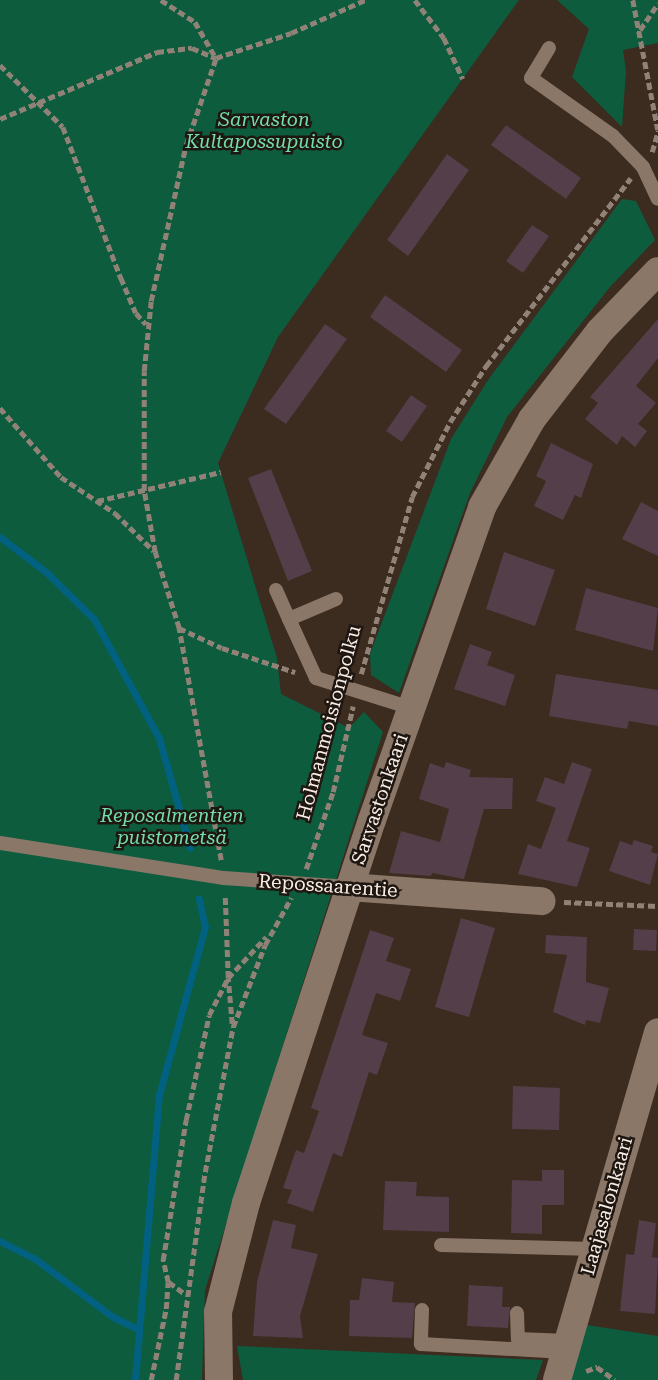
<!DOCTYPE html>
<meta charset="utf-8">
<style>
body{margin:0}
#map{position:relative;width:658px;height:1380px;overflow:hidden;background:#3c2b1f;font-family:"Roboto Serif",serif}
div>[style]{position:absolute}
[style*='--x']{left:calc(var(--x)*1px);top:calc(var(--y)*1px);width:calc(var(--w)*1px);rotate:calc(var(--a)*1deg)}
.green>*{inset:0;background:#0d5c3e}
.stream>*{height:7px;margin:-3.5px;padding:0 3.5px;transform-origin:3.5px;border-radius:3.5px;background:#026181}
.building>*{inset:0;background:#533e49}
.path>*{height:4.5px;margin-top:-2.25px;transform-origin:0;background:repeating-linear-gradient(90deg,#918278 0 7px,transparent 0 10.5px)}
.lane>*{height:14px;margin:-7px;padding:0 7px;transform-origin:7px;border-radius:7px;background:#8b7768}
.street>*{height:28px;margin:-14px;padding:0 14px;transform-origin:14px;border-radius:14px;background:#8b7768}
span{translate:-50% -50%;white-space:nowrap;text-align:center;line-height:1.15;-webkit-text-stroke:5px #1e1610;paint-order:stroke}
.park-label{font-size:19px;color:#75dcab;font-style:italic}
.street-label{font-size:19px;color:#f8ece4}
</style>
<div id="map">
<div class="green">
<div style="clip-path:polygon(0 0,519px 0,278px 337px,218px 463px,277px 658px,281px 694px,349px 728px,364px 712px,383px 732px,205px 1290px,202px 1380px,0 1380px)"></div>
<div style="clip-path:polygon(557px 0,658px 0,658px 43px,623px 50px,626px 71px,622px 127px,572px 77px,589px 29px)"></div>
<div style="clip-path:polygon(622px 199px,636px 201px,655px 240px,610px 287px,507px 417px,470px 493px,399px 693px,371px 675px,370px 654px,451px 439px,488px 380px)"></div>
<div style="clip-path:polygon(581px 1324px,658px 1336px,658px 1380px,566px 1380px)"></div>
<div style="clip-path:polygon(237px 1346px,543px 1360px,536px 1380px,243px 1380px)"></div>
</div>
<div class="stream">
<div style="--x:0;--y:537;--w:58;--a:37.3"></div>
<div style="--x:46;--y:572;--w:67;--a:44.4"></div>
<div style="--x:94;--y:619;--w:136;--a:61.4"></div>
<div style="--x:159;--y:738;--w:114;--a:74.3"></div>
<div style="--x:0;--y:1241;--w:38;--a:27"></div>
<div style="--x:34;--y:1258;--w:99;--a:36.8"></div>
<div style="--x:113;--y:1317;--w:25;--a:26"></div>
<div style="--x:135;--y:1380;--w:286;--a:-85.2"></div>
<div style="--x:159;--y:1095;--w:174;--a:-74.7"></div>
<div style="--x:205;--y:927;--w:29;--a:-102"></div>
</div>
<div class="building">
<div style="clip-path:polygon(506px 125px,581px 178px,566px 199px,491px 145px)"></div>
<div style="clip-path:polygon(447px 154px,469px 170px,408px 256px,387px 240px)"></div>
<div style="clip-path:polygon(532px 225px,549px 236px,523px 273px,506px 261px)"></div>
<div style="clip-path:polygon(385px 295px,462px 350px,446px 372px,370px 317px)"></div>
<div style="clip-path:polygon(658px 319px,658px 358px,636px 386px,656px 403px,638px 424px,647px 431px,635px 447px,622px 436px,617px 445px,585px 419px,598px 403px,590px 397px)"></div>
<div style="clip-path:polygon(325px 324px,347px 339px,286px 424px,264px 409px)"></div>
<div style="clip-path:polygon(411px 395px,427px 406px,402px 442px,386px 431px)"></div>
<div style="clip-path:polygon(551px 443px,593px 464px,581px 498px,575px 495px,563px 520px,534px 506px,546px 481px,536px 476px)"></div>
<div style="clip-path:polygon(271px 469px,312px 571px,288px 581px,248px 478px)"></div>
<div style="clip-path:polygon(641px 502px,658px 511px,658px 556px,622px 539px)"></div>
<div style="clip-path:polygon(504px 552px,555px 570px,535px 626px,486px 609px)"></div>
<div style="clip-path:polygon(586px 588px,658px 608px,653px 651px,575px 630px)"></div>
<div style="clip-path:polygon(470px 644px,492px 652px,487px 665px,515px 675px,505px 706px,454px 689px)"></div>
<div style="clip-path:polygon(556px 674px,658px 690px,658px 726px,629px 721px,627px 729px,549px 716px)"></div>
<div style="clip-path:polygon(446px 762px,471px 770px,469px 777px,513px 778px,512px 809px,484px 809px,464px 879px,432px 873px,431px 876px,389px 873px,401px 831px,440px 842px,449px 809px,419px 799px,430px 763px,444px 768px)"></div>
<div style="clip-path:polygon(572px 762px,592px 769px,567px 841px,590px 848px,577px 887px,518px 874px,528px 844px,541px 849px,556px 808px,536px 801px,545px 777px,564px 784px)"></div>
<div style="clip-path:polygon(634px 840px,653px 846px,651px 852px,658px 854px,650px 885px,609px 871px,620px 841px,632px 845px)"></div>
<div style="clip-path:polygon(461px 918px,495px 928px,469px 1017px,435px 1007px)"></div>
<div style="clip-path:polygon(634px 929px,657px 930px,656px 951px,633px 950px)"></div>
<div style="clip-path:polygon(370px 930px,394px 938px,386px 961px,411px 969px,400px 1001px,376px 993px,362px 1035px,388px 1043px,377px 1075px,369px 1072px,342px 1157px,333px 1153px,313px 1212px,287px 1203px,292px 1190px,283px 1188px,296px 1150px,304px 1153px,319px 1111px,311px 1108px)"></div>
<div style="clip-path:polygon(546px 935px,587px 937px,586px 982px,609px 988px,600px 1023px,586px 1020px,585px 1025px,553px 1012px,567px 955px,545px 953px)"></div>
<div style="clip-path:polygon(513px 1086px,560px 1088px,559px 1130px,512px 1129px)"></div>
<div style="clip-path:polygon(542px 1170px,564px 1170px,564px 1205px,542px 1205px,542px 1234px,511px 1233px,512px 1180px,542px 1181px)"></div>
<div style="clip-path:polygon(385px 1181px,417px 1182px,416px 1196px,449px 1197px,449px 1232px,383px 1230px)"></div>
<div style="clip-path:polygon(273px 1220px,296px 1225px,291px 1248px,318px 1254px,300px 1316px,303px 1338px,253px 1336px,257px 1282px)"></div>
<div style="clip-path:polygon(639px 1220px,656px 1223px,652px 1257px,658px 1258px,655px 1314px,620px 1311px,626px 1254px,634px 1255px)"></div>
<div style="clip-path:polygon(362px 1278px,394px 1282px,392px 1302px,415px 1303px,412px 1338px,349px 1336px,350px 1300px,359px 1300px)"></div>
<div style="clip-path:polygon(469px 1285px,503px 1287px,502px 1307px,510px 1307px,508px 1328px,467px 1326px)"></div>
</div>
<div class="path">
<div style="--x:161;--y:0;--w:40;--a:32.9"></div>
<div style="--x:195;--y:22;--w:42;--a:59.7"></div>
<div style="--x:415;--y:0;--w:48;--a:52.7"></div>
<div style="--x:444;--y:38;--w:45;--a:65.1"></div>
<div style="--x:633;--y:0;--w:132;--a:79.1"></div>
<div style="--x:640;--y:30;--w:32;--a:-56"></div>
<div style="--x:0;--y:65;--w:88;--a:44.5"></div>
<div style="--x:63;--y:127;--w:162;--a:69"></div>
<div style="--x:121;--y:278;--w:38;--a:67"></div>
<div style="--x:136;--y:313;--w:15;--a:48"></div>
<div style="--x:0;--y:119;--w:171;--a:-23.1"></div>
<div style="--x:157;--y:52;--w:35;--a:-7"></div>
<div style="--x:192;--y:48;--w:26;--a:23"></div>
<div style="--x:652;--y:152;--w:22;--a:-74"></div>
<div style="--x:0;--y:408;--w:92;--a:48.5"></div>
<div style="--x:61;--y:477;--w:65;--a:33.7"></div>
<div style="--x:115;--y:513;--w:54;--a:44.3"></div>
<div style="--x:97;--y:501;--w:127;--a:-13.2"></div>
<div style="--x:179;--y:628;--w:47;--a:24.9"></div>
<div style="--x:222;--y:648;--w:77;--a:18.2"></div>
<div style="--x:361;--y:674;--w:184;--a:-73.9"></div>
<div style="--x:412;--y:497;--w:84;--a:-63.1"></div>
<div style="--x:450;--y:422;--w:67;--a:-57.3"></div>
<div style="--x:486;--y:366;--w:237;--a:-52.4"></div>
<div style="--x:221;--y:860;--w:236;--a:-100.3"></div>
<div style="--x:179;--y:628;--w:80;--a:-107.5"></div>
<div style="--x:155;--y:552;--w:62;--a:-100.2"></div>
<div style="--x:144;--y:491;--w:120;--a:-90"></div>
<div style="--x:144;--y:371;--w:70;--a:-84.3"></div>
<div style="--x:151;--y:301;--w:160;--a:-77.4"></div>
<div style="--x:186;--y:145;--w:92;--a:-71"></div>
<div style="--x:216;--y:58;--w:79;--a:-18.4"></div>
<div style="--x:291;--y:33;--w:81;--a:-24"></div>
<div style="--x:306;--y:869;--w:82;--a:-70.7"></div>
<div style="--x:333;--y:792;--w:88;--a:-76.9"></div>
<div style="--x:564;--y:902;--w:94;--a:2.4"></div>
<div style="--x:232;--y:1024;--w:46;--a:-95"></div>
<div style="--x:228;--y:978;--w:56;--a:-47.2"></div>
<div style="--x:169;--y:1282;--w:21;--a:37"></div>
<div style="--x:586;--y:1371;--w:12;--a:-20"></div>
<div style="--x:597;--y:1367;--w:22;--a:36"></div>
<div style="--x:151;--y:1380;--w:73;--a:-78.1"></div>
<div style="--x:166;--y:1309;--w:27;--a:-86"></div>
<div style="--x:168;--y:1282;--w:23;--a:-103"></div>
<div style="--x:163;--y:1260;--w:142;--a:-80.7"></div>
<div style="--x:186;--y:1120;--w:107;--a:-77.6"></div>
<div style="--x:209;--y:1015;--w:42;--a:-62.8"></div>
<div style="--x:228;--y:978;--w:82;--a:-92.1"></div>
<div style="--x:176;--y:1380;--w:210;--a:-82.1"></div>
<div style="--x:205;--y:1172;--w:148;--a:-79.1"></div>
<div style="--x:233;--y:1027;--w:88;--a:-68.7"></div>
<div style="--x:265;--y:945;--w:54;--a:-61"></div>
</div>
<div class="lane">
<div style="--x:549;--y:48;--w:35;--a:121"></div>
<div style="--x:531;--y:78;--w:100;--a:35.3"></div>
<div style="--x:613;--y:136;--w:43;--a:45.9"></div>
<div style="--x:643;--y:167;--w:35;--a:65"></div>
<div style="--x:276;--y:590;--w:32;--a:66"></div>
<div style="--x:336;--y:599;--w:51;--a:156.9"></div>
<div style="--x:289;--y:619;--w:65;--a:65.4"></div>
<div style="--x:316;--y:678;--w:100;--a:17.5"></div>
<div style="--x:0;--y:843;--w:227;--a:8.9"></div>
<div style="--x:224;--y:878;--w:125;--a:4.1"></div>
<div style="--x:441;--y:1245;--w:154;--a:1.5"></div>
<div style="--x:422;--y:1310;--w:34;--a:92"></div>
<div style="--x:421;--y:1344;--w:144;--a:3.2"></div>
<div style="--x:517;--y:1313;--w:26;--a:88"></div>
<div style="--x:518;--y:1339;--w:50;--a:2.3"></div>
</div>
<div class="street">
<div style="--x:349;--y:887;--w:193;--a:4.2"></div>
<div style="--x:219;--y:1380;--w:68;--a:-90.8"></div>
<div style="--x:218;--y:1312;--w:113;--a:-75.6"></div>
<div style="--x:246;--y:1203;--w:403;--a:-71.8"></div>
<div style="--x:372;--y:820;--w:332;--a:-70.6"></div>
<div style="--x:482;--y:507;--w:101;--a:-60.4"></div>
<div style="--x:532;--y:419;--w:111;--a:-52.3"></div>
<div style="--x:600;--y:331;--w:83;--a:-46"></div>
<div style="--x:557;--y:1380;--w:362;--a:-73.8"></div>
</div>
<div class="park-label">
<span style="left:264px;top:131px">Sarvaston<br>Kultapossupuisto</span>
<span style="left:172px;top:827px">Reposalmentien<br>puistometsä</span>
</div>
<div class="street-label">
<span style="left:329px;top:723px;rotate:-75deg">Holmanmoisionpolku</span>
<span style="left:380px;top:799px;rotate:-71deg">Sarvastonkaari</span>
<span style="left:328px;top:886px;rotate:4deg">Repossaarentie</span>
<span style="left:607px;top:1206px;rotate:-74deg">Laajasalonkaari</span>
</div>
</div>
